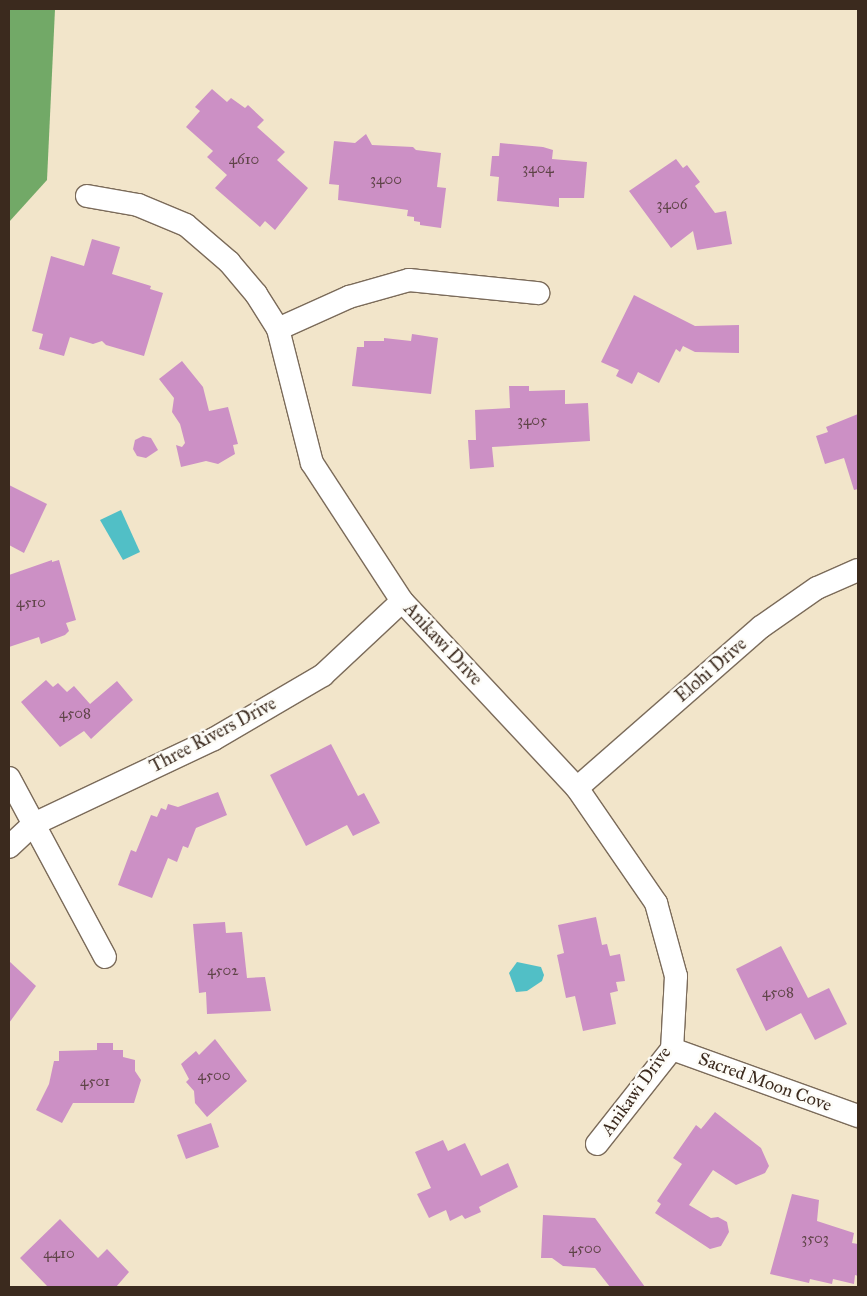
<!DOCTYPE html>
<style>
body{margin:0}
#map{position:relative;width:867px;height:1296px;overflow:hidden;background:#f2e5ca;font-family:"IM FELL Great Primer",serif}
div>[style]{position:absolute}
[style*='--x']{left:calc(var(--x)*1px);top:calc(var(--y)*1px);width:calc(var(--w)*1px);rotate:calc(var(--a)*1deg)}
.forest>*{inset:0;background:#72a967}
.water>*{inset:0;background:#51bfc6}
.building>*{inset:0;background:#cc90c5}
.roads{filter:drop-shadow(1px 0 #7b6b5a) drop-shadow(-1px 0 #7b6b5a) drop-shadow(0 1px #7b6b5a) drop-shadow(0 -1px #7b6b5a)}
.minor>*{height:22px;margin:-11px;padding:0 11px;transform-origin:11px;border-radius:11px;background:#fff}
span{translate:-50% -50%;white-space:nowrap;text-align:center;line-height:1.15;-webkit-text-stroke:5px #fdfcf7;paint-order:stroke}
.number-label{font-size:15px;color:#5f4448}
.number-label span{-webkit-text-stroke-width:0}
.street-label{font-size:18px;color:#3b2a1e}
.frame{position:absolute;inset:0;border:10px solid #3b2a1e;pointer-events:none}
</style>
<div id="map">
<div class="forest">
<div style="clip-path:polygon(9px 9px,55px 9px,47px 180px,9px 222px)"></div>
</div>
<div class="water">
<div style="clip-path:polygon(121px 510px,140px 552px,123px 560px,100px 520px)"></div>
<div style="clip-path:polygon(517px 962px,541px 967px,544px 975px,542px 981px,527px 991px,516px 992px,509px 973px)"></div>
</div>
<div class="building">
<div style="clip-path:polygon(212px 89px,227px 102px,231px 98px,245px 108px,248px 105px,264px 120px,257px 127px,285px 152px,277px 160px,308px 188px,275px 230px,265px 221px,260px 227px,215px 188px,227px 175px,207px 157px,213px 151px,186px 127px,200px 111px,195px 107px)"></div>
<div style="clip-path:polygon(366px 134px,372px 145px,413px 147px,416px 150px,441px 153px,437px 187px,446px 188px,441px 228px,420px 225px,420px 222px,414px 221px,414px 217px,407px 216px,408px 210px,338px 200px,339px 185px,329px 184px,334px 141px,355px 143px)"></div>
<div style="clip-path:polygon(500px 143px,543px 147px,553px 150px,552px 159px,587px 162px,584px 198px,559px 198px,559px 207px,497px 201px,499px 177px,490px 176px,492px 156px,499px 156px)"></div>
<div style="clip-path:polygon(676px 159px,683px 168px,687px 165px,700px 182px,695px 186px,715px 213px,726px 211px,732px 244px,697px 250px,693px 231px,671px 248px,629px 191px)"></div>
<div style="clip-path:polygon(92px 239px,120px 247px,112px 274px,151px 286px,150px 289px,163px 293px,144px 356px,106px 345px,102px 341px,93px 344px,70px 337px,64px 356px,39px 349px,43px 334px,32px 331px,51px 256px,84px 266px)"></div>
<div style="clip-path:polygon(634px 295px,695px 326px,739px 325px,739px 353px,695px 352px,683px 346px,680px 352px,676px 349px,659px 383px,638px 372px,632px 384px,616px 376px,619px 370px,601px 362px)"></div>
<div style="clip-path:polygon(412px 334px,438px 338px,431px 394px,352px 386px,357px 347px,364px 347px,364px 341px,384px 341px,384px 338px,411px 341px)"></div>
<div style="clip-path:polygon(182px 361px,203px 387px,209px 411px,228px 407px,238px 444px,233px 445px,235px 454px,218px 464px,206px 461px,181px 467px,176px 445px,182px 447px,185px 443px,180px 424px,172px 412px,174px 398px,159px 379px)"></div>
<div style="clip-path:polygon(509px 386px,529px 386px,529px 391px,565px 390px,565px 404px,588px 403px,590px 441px,492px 447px,494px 467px,470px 469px,468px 440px,476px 440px,475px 410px,510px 408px)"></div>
<div style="clip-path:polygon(858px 414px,858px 489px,854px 490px,844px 458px,825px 464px,816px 436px,828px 432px,826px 427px)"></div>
<div style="clip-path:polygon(143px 436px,151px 438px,158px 450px,146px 458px,137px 456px,133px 449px,135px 440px)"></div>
<div style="clip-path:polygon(9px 485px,47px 504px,24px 553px,9px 545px)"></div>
<div style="clip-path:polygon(52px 560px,52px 562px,59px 560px,76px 620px,66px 623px,69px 631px,65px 635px,41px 644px,39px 637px,9px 647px,9px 575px)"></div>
<div style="clip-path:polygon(46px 680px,53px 687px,58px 683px,67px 692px,74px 686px,90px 704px,117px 681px,133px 700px,91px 739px,84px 731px,60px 747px,21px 702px)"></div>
<div style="clip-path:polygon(331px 744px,358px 796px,364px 793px,380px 823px,353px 836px,347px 825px,306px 846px,270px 775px)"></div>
<div style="clip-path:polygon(218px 792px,227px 815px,196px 828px,188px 848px,183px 846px,177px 862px,168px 858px,152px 898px,118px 885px,131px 850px,136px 852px,151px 815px,157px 817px,161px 808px,166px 810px,168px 804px,178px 807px)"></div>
<div style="clip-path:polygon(596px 917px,602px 945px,607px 944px,610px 956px,620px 954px,625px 981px,616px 982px,618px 991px,610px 993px,616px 1024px,583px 1031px,575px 996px,566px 998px,557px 955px,564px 953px,558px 925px)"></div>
<div style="clip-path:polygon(225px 922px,226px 933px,242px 932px,247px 978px,265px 977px,271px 1011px,207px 1014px,206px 992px,199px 993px,193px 924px)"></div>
<div style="clip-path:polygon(781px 946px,808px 998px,829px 988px,847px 1024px,815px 1040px,801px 1013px,766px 1031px,736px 969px)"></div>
<div style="clip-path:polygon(9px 961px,36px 986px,9px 1023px)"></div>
<div style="clip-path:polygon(215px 1039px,247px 1081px,207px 1117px,195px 1103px,194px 1091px,186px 1082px,189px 1079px,181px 1064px,196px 1051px,199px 1055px)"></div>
<div style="clip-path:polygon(97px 1043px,113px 1043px,113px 1050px,123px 1050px,123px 1057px,135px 1060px,135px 1071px,141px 1080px,134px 1103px,73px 1103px,62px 1123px,36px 1110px,49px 1084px,54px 1061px,59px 1061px,59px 1051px,97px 1050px)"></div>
<div style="clip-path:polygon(715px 1112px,761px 1148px,769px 1166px,765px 1173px,736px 1185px,713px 1170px,689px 1205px,711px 1218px,718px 1217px,727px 1222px,729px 1232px,721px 1246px,710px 1249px,655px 1213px,661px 1204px,657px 1201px,682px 1164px,673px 1158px,696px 1125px,701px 1129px)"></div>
<div style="clip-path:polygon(211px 1123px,219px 1147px,186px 1159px,177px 1135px)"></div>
<div style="clip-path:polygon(443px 1140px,448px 1151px,465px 1143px,481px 1176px,508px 1163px,518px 1187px,479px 1207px,481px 1212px,465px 1219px,462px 1215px,450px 1221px,446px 1210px,429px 1218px,417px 1194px,431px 1188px,415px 1152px)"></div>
<div style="clip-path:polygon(792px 1194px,819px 1200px,817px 1221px,854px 1233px,852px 1243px,858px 1244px,858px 1276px,855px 1275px,854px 1284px,833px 1279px,832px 1284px,810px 1279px,809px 1283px,770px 1274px)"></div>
<div style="clip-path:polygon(543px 1215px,595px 1218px,645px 1287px,610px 1287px,595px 1268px,563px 1266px,552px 1258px,541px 1258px)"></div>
<div style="clip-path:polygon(60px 1219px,98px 1258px,107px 1249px,129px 1272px,116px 1287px,48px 1287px,20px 1258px)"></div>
</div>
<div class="roads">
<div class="minor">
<div style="--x:87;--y:196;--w:52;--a:10"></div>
<div style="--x:138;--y:205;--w:52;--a:22.6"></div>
<div style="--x:186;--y:225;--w:57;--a:40.7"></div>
<div style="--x:229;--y:262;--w:42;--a:49.8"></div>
<div style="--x:256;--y:294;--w:41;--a:57.8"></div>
<div style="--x:278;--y:329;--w:138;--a:75.8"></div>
<div style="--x:312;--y:463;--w:165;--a:56.9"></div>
<div style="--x:402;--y:601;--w:256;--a:46.9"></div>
<div style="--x:577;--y:788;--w:140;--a:55.5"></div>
<div style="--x:656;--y:903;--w:76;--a:74.7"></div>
<div style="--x:676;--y:976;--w:73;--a:93.1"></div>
<div style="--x:672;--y:1049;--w:121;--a:128.3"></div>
<div style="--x:278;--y:329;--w:78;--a:-24.3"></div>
<div style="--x:349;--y:297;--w:62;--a:-15.8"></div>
<div style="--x:409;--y:280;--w:130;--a:5.8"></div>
<div style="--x:9;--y:778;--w:203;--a:61.8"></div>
<div style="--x:577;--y:788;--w:244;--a:-41.2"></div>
<div style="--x:761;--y:627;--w:68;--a:-34.9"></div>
<div style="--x:817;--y:588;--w:45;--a:-23.7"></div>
<div style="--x:9;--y:847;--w:34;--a:-43"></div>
<div style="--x:34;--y:824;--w:199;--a:-25.3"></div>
<div style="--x:214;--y:739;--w:126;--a:-30.4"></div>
<div style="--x:323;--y:675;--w:108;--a:-43.1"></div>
<div style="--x:672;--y:1049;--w:198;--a:19.8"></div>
</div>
</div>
<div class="number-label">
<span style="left:244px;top:160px">4610</span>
<span style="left:538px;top:169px">3404</span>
<span style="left:386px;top:180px">3400</span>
<span style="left:672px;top:205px">3406</span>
<span style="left:532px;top:421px">3405</span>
<span style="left:31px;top:603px">4510</span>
<span style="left:75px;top:714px">4508</span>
<span style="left:223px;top:971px">4502</span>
<span style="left:778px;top:993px">4508</span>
<span style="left:214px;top:1076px">4500</span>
<span style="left:95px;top:1082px">4501</span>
<span style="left:815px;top:1239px">3503</span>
<span style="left:585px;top:1249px">4500</span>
<span style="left:59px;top:1254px">4410</span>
</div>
<div class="street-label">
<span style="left:443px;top:644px;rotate:47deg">Anikawi Drive</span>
<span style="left:711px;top:670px;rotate:-41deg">Elohi Drive</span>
<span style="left:213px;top:735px;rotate:-28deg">Three Rivers Drive</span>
<span style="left:765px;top:1082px;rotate:20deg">Sacred Moon Cove</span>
<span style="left:636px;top:1091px;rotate:-54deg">Anikawi Drive</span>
</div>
<div class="frame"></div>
</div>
